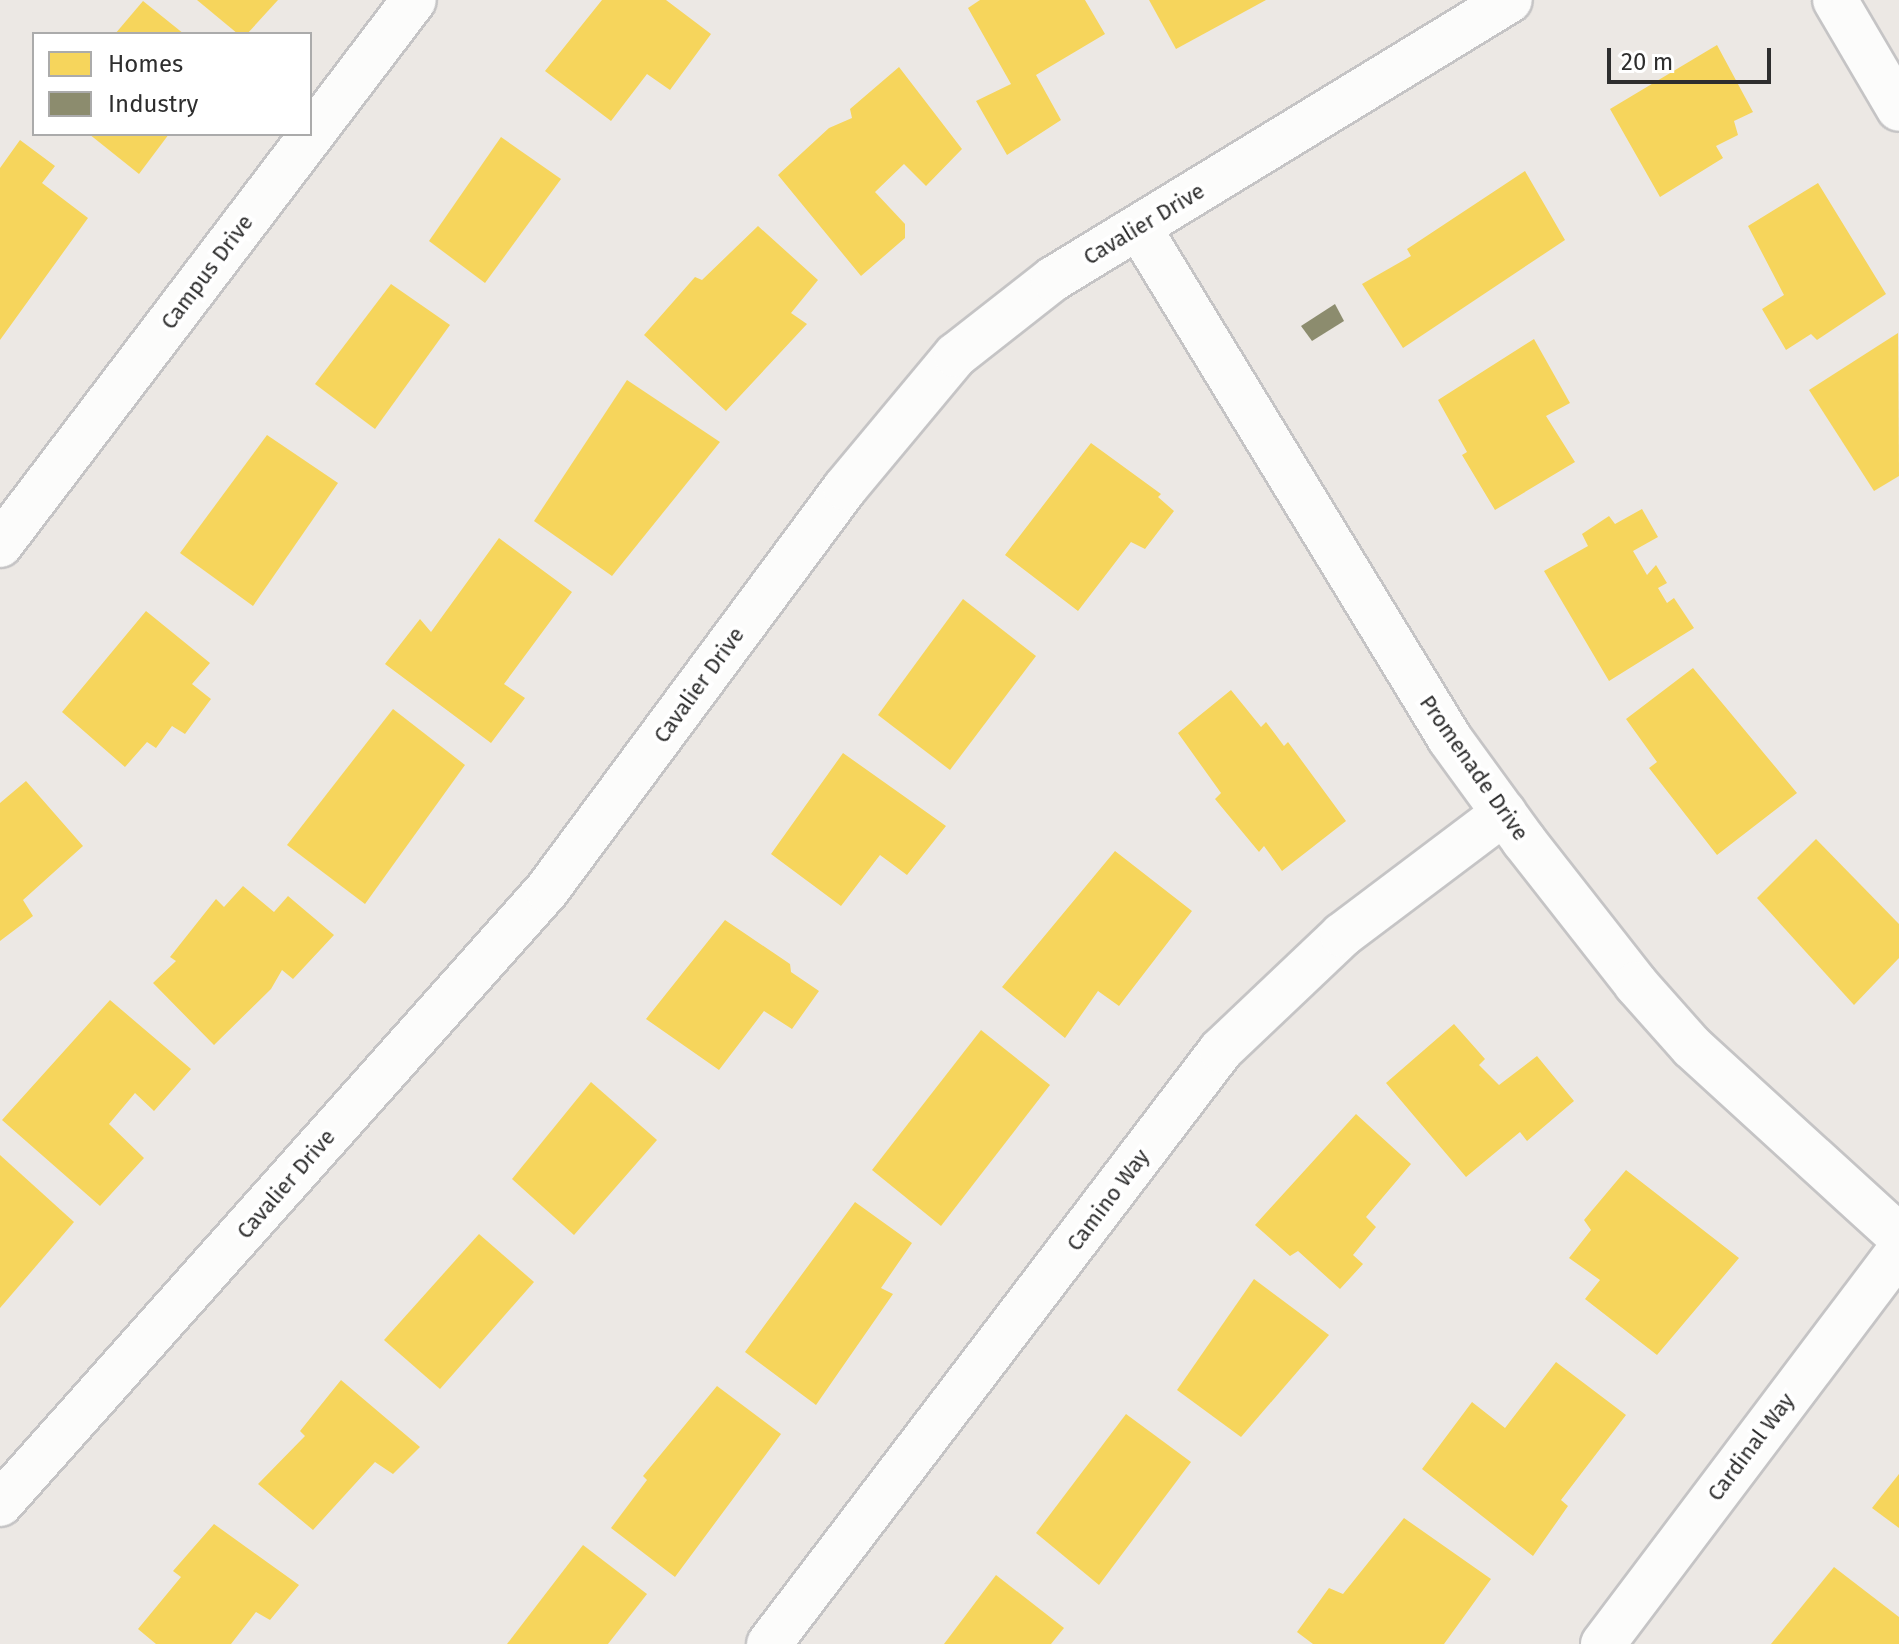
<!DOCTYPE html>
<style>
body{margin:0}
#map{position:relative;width:1899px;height:1644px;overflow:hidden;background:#ece8e4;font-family:"Fira Sans",sans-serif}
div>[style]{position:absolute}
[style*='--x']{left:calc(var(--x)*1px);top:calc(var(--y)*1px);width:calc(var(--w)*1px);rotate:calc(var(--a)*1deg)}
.homes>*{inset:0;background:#f6d55c}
.industry>*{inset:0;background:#8c8c6e}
.roads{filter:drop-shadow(2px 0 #c5c4c5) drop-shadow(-2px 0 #c5c4c5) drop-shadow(0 2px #c5c4c5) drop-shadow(0 -2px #c5c4c5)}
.minor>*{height:44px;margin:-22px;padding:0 22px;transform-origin:22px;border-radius:22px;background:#fcfcfb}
span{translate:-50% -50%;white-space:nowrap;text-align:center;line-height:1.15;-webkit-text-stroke:8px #fff;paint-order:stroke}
.street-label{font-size:22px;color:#2e2e2e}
.legend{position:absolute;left:32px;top:32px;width:280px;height:104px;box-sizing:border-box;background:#fff;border:2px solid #ababab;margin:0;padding:10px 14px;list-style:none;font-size:24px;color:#2e2e2e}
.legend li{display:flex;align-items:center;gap:16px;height:40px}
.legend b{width:40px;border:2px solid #ababab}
.scale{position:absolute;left:1607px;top:48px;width:164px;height:36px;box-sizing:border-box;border:4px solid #2e2e2e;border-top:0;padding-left:10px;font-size:24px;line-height:28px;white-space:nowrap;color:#2e2e2e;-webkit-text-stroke:6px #fff;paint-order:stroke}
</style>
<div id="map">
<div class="homes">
<div style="clip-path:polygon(197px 0,278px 0,247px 34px,238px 34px)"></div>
<div style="clip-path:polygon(602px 0,666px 0,711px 34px,670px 90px,647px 74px,611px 121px,545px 71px)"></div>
<div style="clip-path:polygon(980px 0,1085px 0,1105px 34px,1036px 75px,1061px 120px,1007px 155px,976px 101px,1011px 84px,968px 8px)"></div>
<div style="clip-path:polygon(1149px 0,1266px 0,1176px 49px)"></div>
<div style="clip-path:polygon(143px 1px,184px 34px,115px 34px)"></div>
<div style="clip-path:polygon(1717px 45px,1753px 112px,1734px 121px,1738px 135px,1716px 146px,1723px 158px,1660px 197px,1610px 109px)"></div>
<div style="clip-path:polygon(899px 67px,962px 149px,926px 186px,904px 164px,875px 192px,905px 224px,905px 238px,861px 276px,778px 175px,829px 128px,852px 118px,850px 109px)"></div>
<div style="clip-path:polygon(89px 134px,169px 134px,139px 174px)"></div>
<div style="clip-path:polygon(501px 137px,561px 179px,485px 283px,429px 241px)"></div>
<div style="clip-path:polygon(20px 140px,55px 166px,42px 183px,88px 218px,0 340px,0 168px)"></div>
<div style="clip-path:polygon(1525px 171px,1565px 240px,1403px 348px,1362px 284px,1411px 256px,1407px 249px)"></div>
<div style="clip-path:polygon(1818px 183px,1886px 294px,1817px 340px,1811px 334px,1786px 350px,1762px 309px,1784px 295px,1748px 226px)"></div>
<div style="clip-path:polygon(758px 226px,818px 280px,791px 313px,807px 324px,726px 411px,644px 335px,695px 277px,702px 280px)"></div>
<div style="clip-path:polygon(391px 284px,450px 325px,375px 429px,315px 384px)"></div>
<div style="clip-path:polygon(1898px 333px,1899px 476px,1874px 491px,1809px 390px)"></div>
<div style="clip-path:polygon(1534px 339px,1570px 403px,1546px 416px,1575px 462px,1495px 510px,1462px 455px,1467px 452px,1438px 400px)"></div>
<div style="clip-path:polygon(627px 380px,720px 442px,612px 576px,534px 521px)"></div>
<div style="clip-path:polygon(267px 435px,338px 483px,253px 606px,180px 553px)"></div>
<div style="clip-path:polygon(1091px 443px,1161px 494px,1158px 497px,1174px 511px,1145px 549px,1131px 542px,1078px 611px,1005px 555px)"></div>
<div style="clip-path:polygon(1642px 509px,1658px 537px,1633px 551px,1647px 575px,1656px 565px,1667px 583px,1658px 588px,1667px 603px,1674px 598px,1694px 628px,1609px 681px,1544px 571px,1588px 546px,1582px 534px,1609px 516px,1615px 524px)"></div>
<div style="clip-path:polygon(499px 538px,572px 592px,504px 684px,525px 698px,491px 743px,385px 664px,420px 619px,431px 632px)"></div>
<div style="clip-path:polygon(963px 599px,1036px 656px,950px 770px,878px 715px)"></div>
<div style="clip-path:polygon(146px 611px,210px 663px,192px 684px,211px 699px,185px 734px,172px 726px,156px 748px,147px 742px,125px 767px,62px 712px)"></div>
<div style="clip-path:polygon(1693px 668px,1797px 793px,1717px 855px,1649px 768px,1657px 762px,1626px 719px)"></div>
<div style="clip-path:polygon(1231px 690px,1261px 727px,1266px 722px,1284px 746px,1288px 742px,1346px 821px,1282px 871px,1264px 846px,1259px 852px,1215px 799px,1221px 793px,1178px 733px)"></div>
<div style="clip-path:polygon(393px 709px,465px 765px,365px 904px,287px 845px)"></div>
<div style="clip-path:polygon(843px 753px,946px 826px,907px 875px,880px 855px,841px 906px,771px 854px)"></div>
<div style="clip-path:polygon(26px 781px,83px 846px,23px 900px,33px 916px,0 941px,0 803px)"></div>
<div style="clip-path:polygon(1816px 839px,1899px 924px,1899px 958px,1854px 1005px,1757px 898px)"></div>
<div style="clip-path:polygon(1115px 851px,1192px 911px,1119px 1006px,1098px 991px,1065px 1038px,1002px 987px)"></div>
<div style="clip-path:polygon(243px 886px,274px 912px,288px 896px,334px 935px,293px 979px,282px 970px,271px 989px,214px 1045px,153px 983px,176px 961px,170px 957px,216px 899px,224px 907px)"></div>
<div style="clip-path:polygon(725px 920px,790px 964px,791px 972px,819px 991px,792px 1029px,764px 1011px,719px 1070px,646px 1019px)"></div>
<div style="clip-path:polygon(110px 1000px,191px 1069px,154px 1111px,135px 1093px,109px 1124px,144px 1158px,100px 1206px,2px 1120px)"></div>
<div style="clip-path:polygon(1454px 1024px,1485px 1059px,1479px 1065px,1499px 1085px,1537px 1056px,1574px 1101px,1527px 1141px,1520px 1132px,1466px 1177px,1386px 1083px)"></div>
<div style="clip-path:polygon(981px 1030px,1050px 1085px,941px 1226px,872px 1170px)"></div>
<div style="clip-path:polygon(591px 1082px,657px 1140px,574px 1235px,512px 1179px)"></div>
<div style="clip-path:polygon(1356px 1114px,1411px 1164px,1366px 1217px,1376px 1227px,1353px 1255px,1363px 1264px,1340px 1289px,1298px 1251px,1290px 1256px,1255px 1225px)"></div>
<div style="clip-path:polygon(0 1155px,74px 1222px,0 1308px)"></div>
<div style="clip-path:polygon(1626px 1170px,1739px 1258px,1657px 1355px,1585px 1299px,1600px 1280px,1569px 1258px,1591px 1230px,1584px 1220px)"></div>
<div style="clip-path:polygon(855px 1202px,912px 1243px,881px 1288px,893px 1294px,816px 1405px,745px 1352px)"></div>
<div style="clip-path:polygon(479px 1234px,534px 1282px,440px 1389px,384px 1340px)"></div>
<div style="clip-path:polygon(1254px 1279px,1329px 1335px,1241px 1437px,1177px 1390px)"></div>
<div style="clip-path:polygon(1556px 1362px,1626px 1415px,1561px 1500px,1568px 1506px,1533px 1556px,1422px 1469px,1472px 1402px,1505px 1428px)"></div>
<div style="clip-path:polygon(341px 1380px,420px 1447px,393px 1474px,375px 1462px,313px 1530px,258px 1484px,305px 1436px,300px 1431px)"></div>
<div style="clip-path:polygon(717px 1386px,781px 1434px,675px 1577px,611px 1528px,647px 1480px,643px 1476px)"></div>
<div style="clip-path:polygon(1126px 1414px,1191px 1462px,1099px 1585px,1036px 1533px)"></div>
<div style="clip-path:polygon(1899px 1474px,1899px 1528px,1872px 1508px)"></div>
<div style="clip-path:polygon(1404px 1518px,1491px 1579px,1444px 1644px,1313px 1644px,1297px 1632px,1329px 1588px,1343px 1594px)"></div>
<div style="clip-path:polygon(214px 1524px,299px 1585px,270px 1620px,256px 1612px,231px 1644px,156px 1644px,138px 1629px,181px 1577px,173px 1571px)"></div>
<div style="clip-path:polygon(583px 1545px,647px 1594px,608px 1644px,507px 1644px)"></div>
<div style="clip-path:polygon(1834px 1567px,1899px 1617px,1899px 1644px,1771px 1644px)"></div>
<div style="clip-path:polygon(996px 1575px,1064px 1628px,1051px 1644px,944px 1644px)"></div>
</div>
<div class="industry">
<div style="clip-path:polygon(1335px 304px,1344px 321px,1312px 341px,1301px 326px)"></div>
</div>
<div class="roads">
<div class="minor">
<div style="--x:1835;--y:0;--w:126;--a:59.6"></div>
<div style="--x:1139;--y:228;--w:598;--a:58.67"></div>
<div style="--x:1450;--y:739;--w:126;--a:54"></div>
<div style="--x:1524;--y:841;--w:182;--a:51.9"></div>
<div style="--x:1636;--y:984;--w:84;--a:48.4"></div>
<div style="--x:1692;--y:1047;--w:280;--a:42.4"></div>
<div style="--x:0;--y:545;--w:684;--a:-52.78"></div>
<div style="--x:0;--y:1504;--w:822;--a:-48.3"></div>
<div style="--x:547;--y:890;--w:500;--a:-53.45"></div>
<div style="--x:845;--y:488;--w:173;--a:-50.2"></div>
<div style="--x:956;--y:355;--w:123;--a:-38.1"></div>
<div style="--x:1053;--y:279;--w:535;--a:-31.4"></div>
<div style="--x:769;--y:1644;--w:746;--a:-52.73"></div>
<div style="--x:1221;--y:1050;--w:167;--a:-43.5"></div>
<div style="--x:1342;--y:935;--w:203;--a:-37"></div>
<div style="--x:1603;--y:1644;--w:492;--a:-53"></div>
</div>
</div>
<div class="street-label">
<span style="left:1144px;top:224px;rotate:-31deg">Cavalier Drive</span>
<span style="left:207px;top:272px;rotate:-53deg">Campus Drive</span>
<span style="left:699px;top:685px;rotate:-54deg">Cavalier Drive</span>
<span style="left:1474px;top:768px;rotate:55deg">Promenade Drive</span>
<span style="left:286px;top:1184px;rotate:-49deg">Cavalier Drive</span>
<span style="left:1108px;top:1200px;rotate:-53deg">Camino Way</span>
<span style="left:1751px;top:1447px;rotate:-53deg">Cardinal Way</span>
</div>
<ul class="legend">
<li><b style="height:22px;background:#f6d55c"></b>Homes</li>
<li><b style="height:22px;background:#8c8c6e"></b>Industry</li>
</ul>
<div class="scale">20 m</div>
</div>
